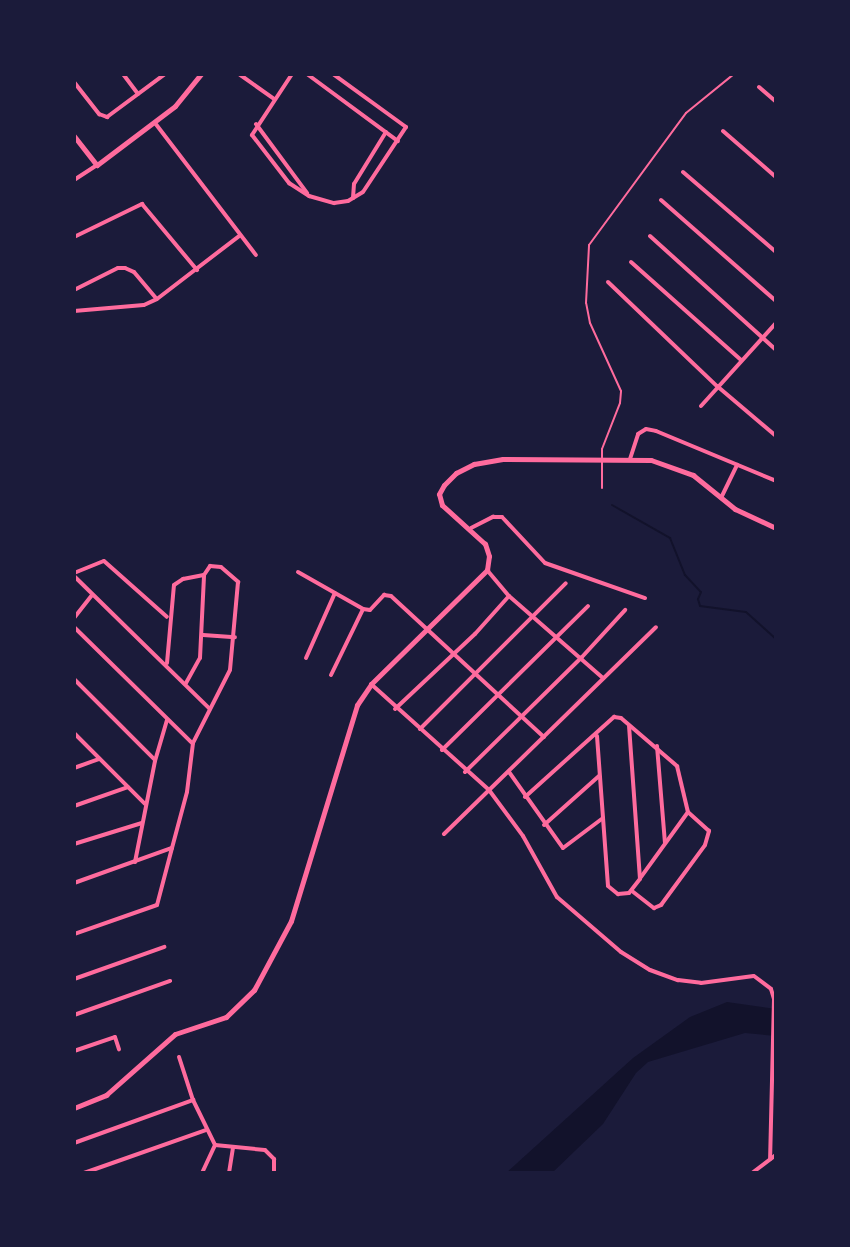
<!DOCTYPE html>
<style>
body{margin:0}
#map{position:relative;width:850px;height:1247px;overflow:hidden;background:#1b1b3a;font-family:"Noto Sans",sans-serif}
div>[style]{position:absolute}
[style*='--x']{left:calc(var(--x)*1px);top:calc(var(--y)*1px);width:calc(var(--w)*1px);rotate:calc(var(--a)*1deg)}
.water>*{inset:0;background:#12122b}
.stream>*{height:2px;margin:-1px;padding:0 1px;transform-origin:1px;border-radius:1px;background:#12122b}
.service>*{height:2px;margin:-1px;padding:0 1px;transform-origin:1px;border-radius:1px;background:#ff6b9d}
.minor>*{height:4px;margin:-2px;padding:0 2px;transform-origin:2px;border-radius:2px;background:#ff6b9d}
.tertiary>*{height:5px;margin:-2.5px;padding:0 2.5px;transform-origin:2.5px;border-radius:2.5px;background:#ff6b9d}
span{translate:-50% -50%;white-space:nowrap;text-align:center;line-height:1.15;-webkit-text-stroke:7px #1b1b3a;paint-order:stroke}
.frame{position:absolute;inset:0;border:76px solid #1b1b3a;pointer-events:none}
</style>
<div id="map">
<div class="water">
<div style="clip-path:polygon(727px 1002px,776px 1009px,776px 1036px,745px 1033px,648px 1062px,636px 1073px,603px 1124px,552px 1173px,506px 1173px,633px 1058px,690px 1017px)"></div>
</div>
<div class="stream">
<div style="--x:612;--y:505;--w:67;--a:29.6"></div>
<div style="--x:670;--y:538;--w:40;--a:68"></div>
<div style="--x:685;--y:575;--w:23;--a:47"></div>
<div style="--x:701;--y:592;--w:8;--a:113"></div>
<div style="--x:698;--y:599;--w:7;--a:74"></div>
<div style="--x:700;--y:606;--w:46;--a:7.4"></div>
<div style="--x:746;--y:612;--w:40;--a:42"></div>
</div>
<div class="service">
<div style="--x:602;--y:488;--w:39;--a:-90"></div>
<div style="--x:602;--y:449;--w:49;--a:-68.6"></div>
<div style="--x:620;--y:403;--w:12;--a:-85"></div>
<div style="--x:621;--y:391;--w:75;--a:-114.5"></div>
<div style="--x:590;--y:323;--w:20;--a:-101"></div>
<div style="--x:586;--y:303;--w:58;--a:-87"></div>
<div style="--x:589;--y:245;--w:164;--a:-53.7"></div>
<div style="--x:686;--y:113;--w:62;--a:-39.1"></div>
</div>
<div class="minor">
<div style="--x:123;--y:74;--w:25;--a:53"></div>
<div style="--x:239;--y:74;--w:43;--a:35.5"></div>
<div style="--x:292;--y:74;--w:73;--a:123.3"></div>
<div style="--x:252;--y:135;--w:61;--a:52.4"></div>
<div style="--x:289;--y:183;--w:24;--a:33"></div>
<div style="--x:309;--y:196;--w:26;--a:16"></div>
<div style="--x:334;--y:203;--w:14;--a:-8"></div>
<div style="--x:348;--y:201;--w:17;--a:-31"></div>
<div style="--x:363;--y:192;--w:78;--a:-56.5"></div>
<div style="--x:406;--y:127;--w:90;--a:-144"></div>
<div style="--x:307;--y:74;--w:113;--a:36.4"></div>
<div style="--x:74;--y:82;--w:41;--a:52"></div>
<div style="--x:99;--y:114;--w:9;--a:21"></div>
<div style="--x:107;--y:117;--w:72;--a:-36.6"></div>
<div style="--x:759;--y:87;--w:23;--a:41"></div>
<div style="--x:155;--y:123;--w:166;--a:52.6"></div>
<div style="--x:256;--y:124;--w:86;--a:53.5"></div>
<div style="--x:723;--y:131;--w:70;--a:41"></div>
<div style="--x:683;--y:172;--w:123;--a:40.7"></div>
<div style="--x:74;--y:180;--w:27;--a:-33"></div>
<div style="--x:353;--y:198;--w:14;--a:-86"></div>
<div style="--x:354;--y:184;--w:61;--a:-58.4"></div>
<div style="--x:661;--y:200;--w:153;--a:41.3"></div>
<div style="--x:650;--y:236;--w:170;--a:42.1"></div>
<div style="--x:74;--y:237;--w:76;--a:-25.9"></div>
<div style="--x:142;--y:204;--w:86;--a:50.2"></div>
<div style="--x:631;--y:262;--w:147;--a:41.7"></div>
<div style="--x:608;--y:282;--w:151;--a:43.7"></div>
<div style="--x:717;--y:386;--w:77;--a:40.3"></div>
<div style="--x:74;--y:290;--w:49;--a:-26.6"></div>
<div style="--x:118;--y:268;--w:7;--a:0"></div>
<div style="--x:125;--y:268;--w:10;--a:24"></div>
<div style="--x:134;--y:272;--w:35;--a:50"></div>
<div style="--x:74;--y:311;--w:70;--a:-4.9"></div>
<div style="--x:144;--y:305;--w:14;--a:-25"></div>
<div style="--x:157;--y:299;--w:103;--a:-37.5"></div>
<div style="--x:701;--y:406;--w:112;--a:-47.9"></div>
<div style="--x:630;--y:459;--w:26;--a:-72"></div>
<div style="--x:638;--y:434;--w:9;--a:-32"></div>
<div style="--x:646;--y:429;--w:10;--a:11"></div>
<div style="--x:656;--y:431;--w:130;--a:22.6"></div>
<div style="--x:721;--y:498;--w:37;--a:-64"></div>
<div style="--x:471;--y:528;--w:25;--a:-27"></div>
<div style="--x:493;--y:517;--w:9;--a:0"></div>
<div style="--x:502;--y:517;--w:63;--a:46.9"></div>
<div style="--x:545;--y:563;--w:106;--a:19.3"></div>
<div style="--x:487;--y:570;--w:34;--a:50"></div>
<div style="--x:509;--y:596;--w:125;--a:41.1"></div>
<div style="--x:298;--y:572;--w:75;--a:29.6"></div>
<div style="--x:363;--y:609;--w:7;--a:8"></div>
<div style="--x:370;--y:610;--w:21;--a:-47"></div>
<div style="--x:384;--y:595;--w:7;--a:8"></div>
<div style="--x:391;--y:596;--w:208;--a:42.7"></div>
<div style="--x:74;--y:573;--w:32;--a:-22"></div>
<div style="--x:104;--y:561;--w:84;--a:41.6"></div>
<div style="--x:74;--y:576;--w:190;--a:44.4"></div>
<div style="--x:74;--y:618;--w:29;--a:-52"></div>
<div style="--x:74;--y:627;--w:165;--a:44.5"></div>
<div style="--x:203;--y:635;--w:32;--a:4"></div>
<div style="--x:306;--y:658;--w:71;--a:-66"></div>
<div style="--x:167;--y:663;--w:78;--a:-84.9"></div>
<div style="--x:174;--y:585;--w:11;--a:-34"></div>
<div style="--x:183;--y:579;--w:21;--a:-11"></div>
<div style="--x:204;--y:575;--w:11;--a:-56"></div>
<div style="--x:210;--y:566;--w:11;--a:5"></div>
<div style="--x:221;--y:567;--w:23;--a:41"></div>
<div style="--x:238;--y:582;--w:88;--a:95.2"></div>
<div style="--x:230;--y:670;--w:82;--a:116.9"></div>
<div style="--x:193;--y:743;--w:49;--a:97"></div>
<div style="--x:187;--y:792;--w:58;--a:105"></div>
<div style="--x:331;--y:675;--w:73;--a:-64.1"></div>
<div style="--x:74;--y:679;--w:113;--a:45"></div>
<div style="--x:186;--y:683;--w:29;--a:-61"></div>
<div style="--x:200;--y:658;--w:83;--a:-87.2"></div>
<div style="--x:371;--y:684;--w:159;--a:41.9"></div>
<div style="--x:489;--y:790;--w:57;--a:53.5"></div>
<div style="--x:523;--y:836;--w:70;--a:60.9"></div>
<div style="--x:557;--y:897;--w:84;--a:40.7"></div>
<div style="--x:621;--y:952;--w:34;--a:32"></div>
<div style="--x:650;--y:970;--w:30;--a:20"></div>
<div style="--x:678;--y:980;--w:23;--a:7"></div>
<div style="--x:701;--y:983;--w:53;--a:-7.5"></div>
<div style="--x:754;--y:976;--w:21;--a:37"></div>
<div style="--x:771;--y:989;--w:10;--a:73"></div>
<div style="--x:774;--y:999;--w:160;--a:91.4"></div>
<div style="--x:395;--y:709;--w:110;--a:-43.2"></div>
<div style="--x:475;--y:634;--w:51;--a:-48.2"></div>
<div style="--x:420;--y:729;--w:206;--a:-45"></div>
<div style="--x:74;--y:733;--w:100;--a:45"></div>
<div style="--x:597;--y:736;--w:150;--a:85.8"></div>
<div style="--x:608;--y:886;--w:13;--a:39"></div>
<div style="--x:618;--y:894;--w:11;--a:-5"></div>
<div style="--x:629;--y:893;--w:18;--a:-52"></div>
<div style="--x:640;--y:879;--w:153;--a:-94.1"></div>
<div style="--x:657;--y:746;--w:97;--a:85.3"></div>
<div style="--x:442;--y:750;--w:205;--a:-44.6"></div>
<div style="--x:74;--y:768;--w:27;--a:-20"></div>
<div style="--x:465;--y:772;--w:164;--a:-44.5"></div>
<div style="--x:582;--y:657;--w:64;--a:-47.5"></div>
<div style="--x:509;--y:772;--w:93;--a:54.6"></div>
<div style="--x:563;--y:848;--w:50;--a:-36.9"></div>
<div style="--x:525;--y:797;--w:120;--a:-42"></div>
<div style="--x:614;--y:717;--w:7;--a:8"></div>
<div style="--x:621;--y:718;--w:74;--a:40.6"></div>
<div style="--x:677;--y:766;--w:47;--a:76.6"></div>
<div style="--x:74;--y:806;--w:57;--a:-19.4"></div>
<div style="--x:544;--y:825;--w:74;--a:-41.7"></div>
<div style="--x:444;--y:834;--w:296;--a:-44.3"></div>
<div style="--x:74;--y:844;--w:71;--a:-17.2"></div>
<div style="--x:135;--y:862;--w:103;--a:-78.8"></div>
<div style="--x:155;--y:761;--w:43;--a:-73.7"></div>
<div style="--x:74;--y:883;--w:104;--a:-19.7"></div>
<div style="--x:172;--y:848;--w:59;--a:104.7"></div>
<div style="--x:157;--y:905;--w:88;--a:160.7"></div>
<div style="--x:632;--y:891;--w:28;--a:38"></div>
<div style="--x:654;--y:908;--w:8;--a:-23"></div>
<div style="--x:661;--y:905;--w:74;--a:-53.7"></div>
<div style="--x:705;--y:845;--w:15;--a:-74"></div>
<div style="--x:709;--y:831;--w:28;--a:-138"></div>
<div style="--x:688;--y:812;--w:80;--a:125.9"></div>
<div style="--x:74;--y:979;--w:96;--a:-19.6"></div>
<div style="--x:74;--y:1015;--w:102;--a:-19.5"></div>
<div style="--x:74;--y:1051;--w:43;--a:-18.9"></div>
<div style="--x:115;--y:1037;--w:13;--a:72"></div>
<div style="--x:179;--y:1057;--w:45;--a:72"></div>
<div style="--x:193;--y:1100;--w:50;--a:63.9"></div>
<div style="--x:74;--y:1143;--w:127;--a:-19.9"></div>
<div style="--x:215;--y:1145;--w:50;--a:5.7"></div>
<div style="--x:265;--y:1150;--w:13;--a:45"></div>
<div style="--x:274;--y:1159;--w:14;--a:90"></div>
<div style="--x:84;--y:1173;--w:129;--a:-19.4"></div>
<div style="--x:202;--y:1173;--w:31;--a:-65"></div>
<div style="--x:229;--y:1173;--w:25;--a:-81"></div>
<div style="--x:752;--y:1173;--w:30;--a:-37"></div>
</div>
<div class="tertiary">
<div style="--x:74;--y:136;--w:37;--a:52"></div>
<div style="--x:97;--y:165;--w:98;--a:-37.1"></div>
<div style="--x:175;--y:106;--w:41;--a:-50.9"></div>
<div style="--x:74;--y:1108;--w:35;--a:-22"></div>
<div style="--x:106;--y:1095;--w:92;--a:-41.5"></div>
<div style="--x:175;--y:1034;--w:54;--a:-18.4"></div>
<div style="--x:226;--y:1017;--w:39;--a:-44"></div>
<div style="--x:254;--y:990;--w:78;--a:-61.8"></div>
<div style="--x:291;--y:921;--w:226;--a:-73"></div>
<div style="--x:357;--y:705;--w:25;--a:-56"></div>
<div style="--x:371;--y:684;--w:163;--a:-44.5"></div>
<div style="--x:487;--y:570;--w:14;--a:-82"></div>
<div style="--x:489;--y:556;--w:13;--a:-108"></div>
<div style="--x:485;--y:544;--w:58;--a:-137.8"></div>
<div style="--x:442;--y:505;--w:11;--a:-105"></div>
<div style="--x:439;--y:494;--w:10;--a:-61"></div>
<div style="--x:444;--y:485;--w:17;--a:-45"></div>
<div style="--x:456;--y:473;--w:20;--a:-27"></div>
<div style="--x:474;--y:464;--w:29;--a:-10"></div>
<div style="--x:503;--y:459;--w:148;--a:0.4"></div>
<div style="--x:651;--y:460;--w:45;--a:19.7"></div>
<div style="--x:693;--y:475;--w:54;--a:39"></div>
<div style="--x:735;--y:509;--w:45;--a:24.9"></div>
</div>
<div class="frame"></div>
</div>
